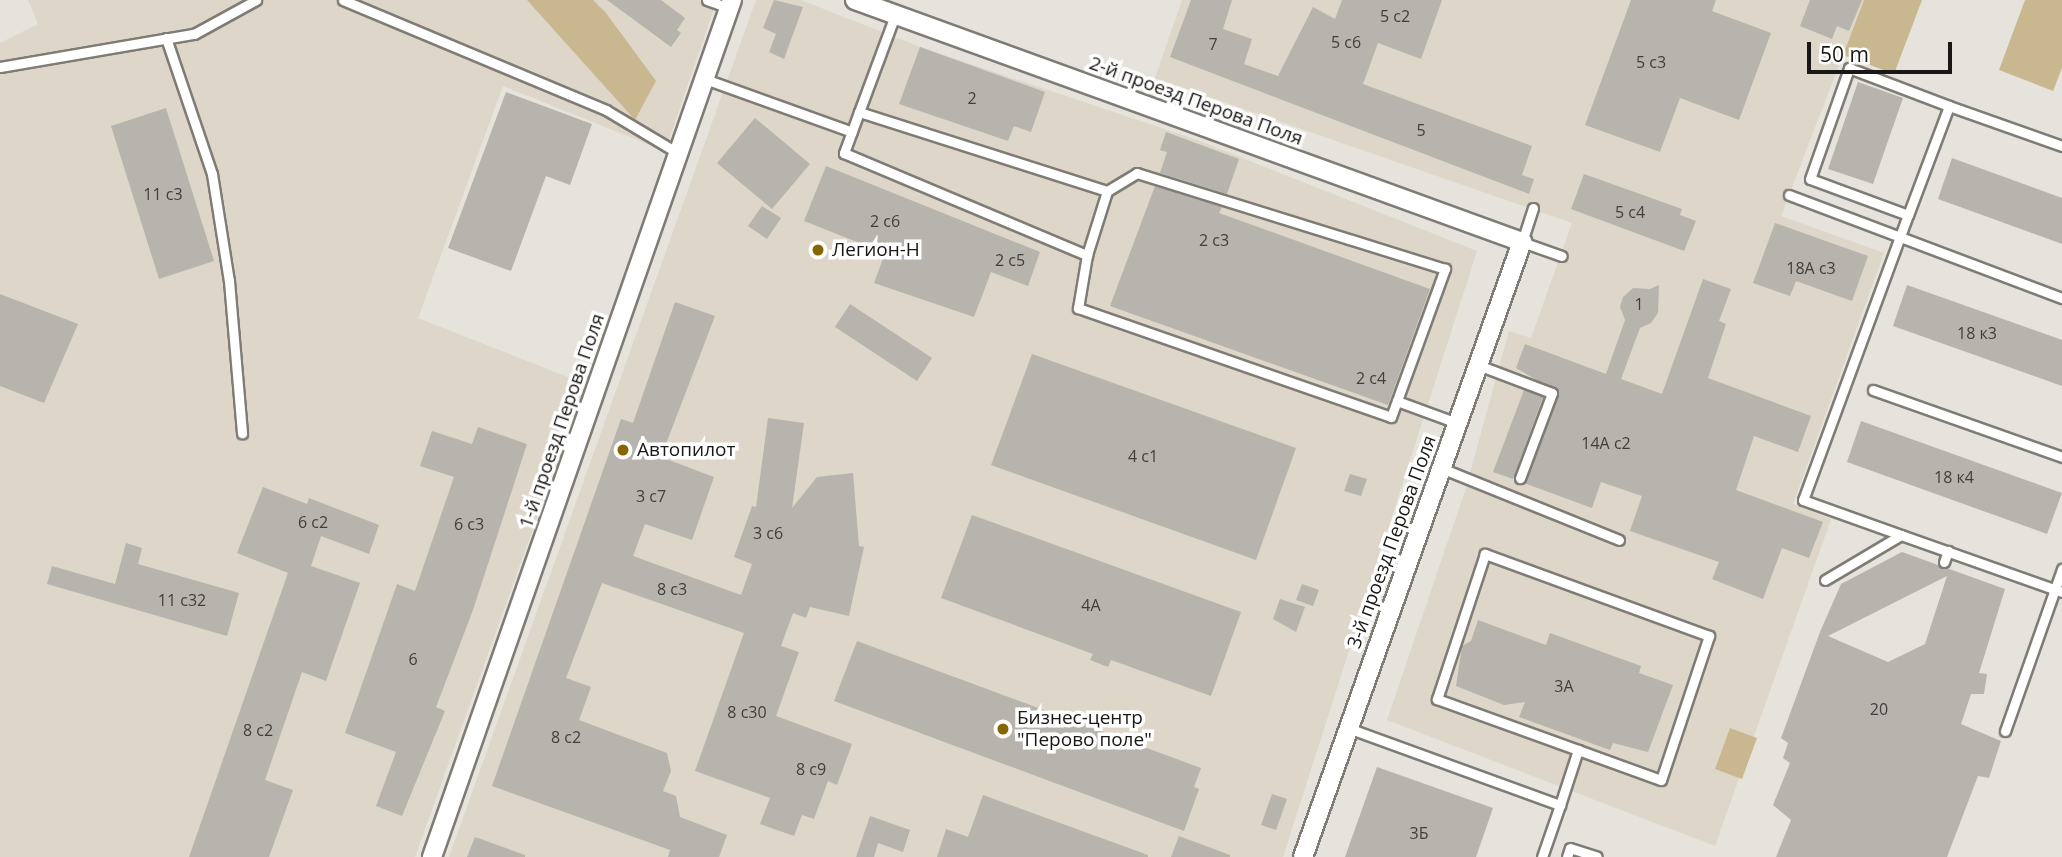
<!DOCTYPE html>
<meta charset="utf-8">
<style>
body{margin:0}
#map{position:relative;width:2062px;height:857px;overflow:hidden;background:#e6e3dc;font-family:"Open Sans",sans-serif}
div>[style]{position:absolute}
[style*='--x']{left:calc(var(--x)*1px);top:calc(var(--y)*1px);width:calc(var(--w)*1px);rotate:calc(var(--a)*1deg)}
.built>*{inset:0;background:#ddd6c9}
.green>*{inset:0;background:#c9b78f}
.building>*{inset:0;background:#b7b4ad}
.roads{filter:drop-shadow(2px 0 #7e7c75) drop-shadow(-2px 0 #7e7c75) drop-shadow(0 2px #7e7c75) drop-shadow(0 -2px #7e7c75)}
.service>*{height:9px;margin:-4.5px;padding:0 4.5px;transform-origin:4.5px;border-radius:4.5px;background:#fff}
.minor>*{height:18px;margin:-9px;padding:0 9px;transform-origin:9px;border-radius:9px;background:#fff}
.dots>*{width:19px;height:19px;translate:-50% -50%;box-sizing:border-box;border:4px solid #fff;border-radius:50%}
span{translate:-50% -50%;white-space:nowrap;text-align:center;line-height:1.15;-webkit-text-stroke:7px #fff;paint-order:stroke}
.number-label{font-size:16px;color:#403f3c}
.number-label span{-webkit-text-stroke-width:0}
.street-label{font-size:19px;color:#191816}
.poi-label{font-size:19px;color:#191816}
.left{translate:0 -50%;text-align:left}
.scale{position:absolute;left:1807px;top:42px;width:145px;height:32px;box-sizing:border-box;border:4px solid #191816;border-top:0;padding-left:9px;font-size:21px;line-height:24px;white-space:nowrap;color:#191816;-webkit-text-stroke:5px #fff;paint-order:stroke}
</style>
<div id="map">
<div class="built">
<div style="clip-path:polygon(28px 0,717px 0,665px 151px,503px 86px,418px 318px,585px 384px,415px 857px,0 857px,0 43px,38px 24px)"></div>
<div style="clip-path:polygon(756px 0,801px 0,920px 47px,1197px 140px,1477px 251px,1283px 857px,449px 857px)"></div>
<div style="clip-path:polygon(1182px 0,1864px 0,1781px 216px,1884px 253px,1793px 504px,1831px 519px,1715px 846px,1387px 720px,1465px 491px,1509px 331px,1531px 338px,1572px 223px,1155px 78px)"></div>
</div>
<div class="green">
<div style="clip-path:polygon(527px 0,593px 0,606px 13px,656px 81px,635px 120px)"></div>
<div style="clip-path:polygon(1864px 0,1922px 0,1894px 74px,1843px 55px)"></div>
<div style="clip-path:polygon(2025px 0,2062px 0,2062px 68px,2053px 91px,1999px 70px)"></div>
<div style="clip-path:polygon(1730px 728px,1757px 738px,1742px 779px,1715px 769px)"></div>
</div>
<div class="building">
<div style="clip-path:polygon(607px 0,661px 0,685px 18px,677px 30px,681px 33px,671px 47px)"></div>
<div style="clip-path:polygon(774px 0,803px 7px,784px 59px,769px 52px,776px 34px,763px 28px)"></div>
<div style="clip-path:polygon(1191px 0,1232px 0,1223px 29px,1252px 39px,1244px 64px,1278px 76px,1313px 7px,1335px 19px,1342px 0,1442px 0,1421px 59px,1378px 43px,1363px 84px,1532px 146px,1522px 175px,1534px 179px,1529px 194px,1170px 57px)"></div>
<div style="clip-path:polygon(1631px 0,1716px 0,1712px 11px,1771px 33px,1739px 120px,1680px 98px,1660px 152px,1585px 125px)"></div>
<div style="clip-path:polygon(1810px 0,1862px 0,1849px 31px,1837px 26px,1832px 39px,1800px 26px)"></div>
<div style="clip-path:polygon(920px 47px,1045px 92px,1031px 132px,1014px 126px,1008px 141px,899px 104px)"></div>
<div style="clip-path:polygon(1858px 82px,1903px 98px,1873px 184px,1828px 169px)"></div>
<div style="clip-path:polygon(506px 92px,592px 124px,570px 185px,546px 176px,511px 271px,448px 248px)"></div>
<div style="clip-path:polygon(166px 108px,214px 261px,159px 279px,111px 126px)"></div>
<div style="clip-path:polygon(755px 118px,810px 164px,772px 209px,717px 163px)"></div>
<div style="clip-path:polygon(1166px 132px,1239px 159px,1227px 194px,1160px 173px,1167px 152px,1160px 150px)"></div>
<div style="clip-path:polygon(1952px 158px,2062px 198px,2062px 244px,1938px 199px)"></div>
<div style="clip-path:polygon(826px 166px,1040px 252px,1028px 286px,991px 272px,974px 317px,874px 283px,885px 253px,804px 221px)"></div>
<div style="clip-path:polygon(1584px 174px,1682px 209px,1680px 215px,1696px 221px,1684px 251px,1571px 209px)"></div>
<div style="clip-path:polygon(1155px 186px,1222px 207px,1219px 213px,1430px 289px,1388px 405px,1110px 306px)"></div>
<div style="clip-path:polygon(762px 206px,781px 218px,767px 239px,748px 226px)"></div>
<div style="clip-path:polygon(1775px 223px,1868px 256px,1852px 301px,1796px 281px,1790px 296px,1753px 283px)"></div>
<div style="clip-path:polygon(1703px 279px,1731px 289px,1719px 321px,1726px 324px,1708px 378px,1811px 416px,1798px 452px,1754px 436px,1736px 490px,1823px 522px,1809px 558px,1782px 548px,1763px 599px,1712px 579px,1719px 562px,1630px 531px,1642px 496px,1601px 482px,1592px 508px,1524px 483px,1559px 393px,1516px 368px,1525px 344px,1606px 374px,1625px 320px,1620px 307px,1623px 297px,1633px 288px,1650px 289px,1659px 285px,1658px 313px,1651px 323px,1640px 328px,1621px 379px,1662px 394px)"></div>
<div style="clip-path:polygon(1907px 285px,2062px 340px,2062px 386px,1893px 326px)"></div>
<div style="clip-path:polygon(0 294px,78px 324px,44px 403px,0 386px)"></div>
<div style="clip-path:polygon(675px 302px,715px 316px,661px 457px,714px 477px,692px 540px,645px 524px,633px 556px,741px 595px,752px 564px,734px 557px,752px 506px,756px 507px,768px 418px,804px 423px,792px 508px,817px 477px,853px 473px,859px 546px,864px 547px,849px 616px,810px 607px,806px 618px,793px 613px,781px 646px,799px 652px,776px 716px,852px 744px,837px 785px,828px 781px,814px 819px,802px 815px,794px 836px,760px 824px,770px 798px,695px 771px,744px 633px,602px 583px,566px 678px,591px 687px,579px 720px,667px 753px,671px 771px,663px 791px,676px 796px,680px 817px,727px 835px,719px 857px,668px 857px,670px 850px,492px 786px,621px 419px,633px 423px)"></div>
<div style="clip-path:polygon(850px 304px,932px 358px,917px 381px,835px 327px)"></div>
<div style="clip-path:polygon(1032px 354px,1296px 448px,1256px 560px,991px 465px)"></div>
<div style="clip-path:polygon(1524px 390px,1543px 397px,1513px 479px,1493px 472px)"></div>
<div style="clip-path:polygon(1861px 421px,2062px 493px,2047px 534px,1847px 462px)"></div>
<div style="clip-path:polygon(478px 427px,527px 444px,473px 610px,436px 707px,445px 711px,402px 816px,376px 806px,396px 752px,345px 733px,397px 584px,415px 591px,454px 477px,420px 466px,432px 431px,472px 444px)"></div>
<div style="clip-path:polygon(1350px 474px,1367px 479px,1361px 496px,1344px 491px)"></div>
<div style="clip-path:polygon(263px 487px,307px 504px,309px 498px,379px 525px,369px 554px,321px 536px,311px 566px,360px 583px,326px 681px,302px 672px,265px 780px,293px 790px,269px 857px,189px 857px,288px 573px,237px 553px)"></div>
<div style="clip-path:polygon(972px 515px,1241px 612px,1211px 696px,1111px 660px,1108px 667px,1090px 660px,1093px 654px,941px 598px)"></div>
<div style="clip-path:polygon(126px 543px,142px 548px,138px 564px,239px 593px,227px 636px,47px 584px,52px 566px,115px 584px)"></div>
<div style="clip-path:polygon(evenodd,1902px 552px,2005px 589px,1979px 673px,1987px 674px,1984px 694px,1971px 694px,1961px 724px,2001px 741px,1989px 778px,1978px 776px,1947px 857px,1776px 857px,1791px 820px,1773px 805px,1790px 763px,1783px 758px,1788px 743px,1781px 738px,1820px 632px,1841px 584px,1902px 552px,1947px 576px,1925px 644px,1888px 662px,1828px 636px,1947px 576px)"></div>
<div style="clip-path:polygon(1302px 584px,1319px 590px,1313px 606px,1296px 600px)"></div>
<div style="clip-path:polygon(1280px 599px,1305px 607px,1296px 632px,1273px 619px)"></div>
<div style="clip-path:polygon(1478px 620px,1546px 645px,1550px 633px,1641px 666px,1639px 673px,1673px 685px,1648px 752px,1613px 743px,1610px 750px,1519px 717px,1525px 702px,1504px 705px,1456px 686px,1462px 646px,1471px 641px)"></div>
<div style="clip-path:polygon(857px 641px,1201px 768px,1194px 787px,1199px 789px,1184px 831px,834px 701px)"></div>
<div style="clip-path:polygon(1377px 767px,1493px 808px,1476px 857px,1345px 857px)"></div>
<div style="clip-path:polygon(1272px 794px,1287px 799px,1276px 830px,1261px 825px)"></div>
<div style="clip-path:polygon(983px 795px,1148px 855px,1148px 857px,937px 857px,946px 829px,968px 837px)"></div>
<div style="clip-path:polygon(870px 816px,910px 830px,903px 852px,878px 843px,874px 857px,856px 857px)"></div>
<div style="clip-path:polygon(1179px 836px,1230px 855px,1230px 857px,1171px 857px)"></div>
<div style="clip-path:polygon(475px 837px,525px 855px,525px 857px,467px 857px)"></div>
</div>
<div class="roads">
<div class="service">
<div style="--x:343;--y:0;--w:285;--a:22.7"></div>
<div style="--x:606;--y:110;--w:84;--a:30.8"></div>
<div style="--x:707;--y:0;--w:23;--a:20"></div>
<div style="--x:166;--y:38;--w:144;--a:71.3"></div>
<div style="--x:212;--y:174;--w:108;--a:81"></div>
<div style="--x:229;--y:281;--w:153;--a:85.1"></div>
<div style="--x:0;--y:67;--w:197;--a:-9.7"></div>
<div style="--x:194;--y:34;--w:71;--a:-28.7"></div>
<div style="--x:705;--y:79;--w:156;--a:19.8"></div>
<div style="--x:1949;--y:106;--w:120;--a:19.5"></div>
<div style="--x:859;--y:112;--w:44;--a:110.1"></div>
<div style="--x:844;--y:153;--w:264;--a:22.8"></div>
<div style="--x:1087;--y:255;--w:67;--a:-72.6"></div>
<div style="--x:1107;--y:191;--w:260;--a:-162.3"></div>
<div style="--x:859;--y:112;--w:103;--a:-69.6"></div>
<div style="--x:1789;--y:195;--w:292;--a:20.7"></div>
<div style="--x:1533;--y:208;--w:36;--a:108"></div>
<div style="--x:1522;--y:242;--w:42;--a:19.3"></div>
<div style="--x:1087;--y:255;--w:54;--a:99.6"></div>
<div style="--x:1078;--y:308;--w:331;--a:19.2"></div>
<div style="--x:1391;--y:417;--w:158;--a:-70"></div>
<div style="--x:1445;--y:269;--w:323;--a:-162.7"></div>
<div style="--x:1137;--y:173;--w:35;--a:149"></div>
<div style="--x:1478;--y:365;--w:79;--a:20.7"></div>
<div style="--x:1552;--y:393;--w:91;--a:110.6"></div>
<div style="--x:1873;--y:390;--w:201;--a:19.5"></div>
<div style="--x:1397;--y:401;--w:64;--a:20.1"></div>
<div style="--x:1441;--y:468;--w:192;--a:22"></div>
<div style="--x:1901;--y:535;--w:104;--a:-160.3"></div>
<div style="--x:1803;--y:500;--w:304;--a:-69.8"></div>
<div style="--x:1908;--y:215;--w:104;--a:-159.8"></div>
<div style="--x:1810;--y:179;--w:118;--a:-70.6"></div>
<div style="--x:1849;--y:68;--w:107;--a:20.8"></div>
<div style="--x:1949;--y:106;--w:116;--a:110.6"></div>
<div style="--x:1944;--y:562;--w:12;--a:-70"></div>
<div style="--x:1825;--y:580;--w:88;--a:-30.6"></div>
<div style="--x:1901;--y:535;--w:171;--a:19.5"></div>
<div style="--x:1348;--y:728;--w:226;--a:20"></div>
<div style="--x:1560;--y:805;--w:55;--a:109.1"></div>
<div style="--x:2005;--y:731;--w:172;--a:-70.6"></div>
<div style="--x:1560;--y:805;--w:58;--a:-71.9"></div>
<div style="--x:1578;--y:750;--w:88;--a:19.9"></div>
<div style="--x:1661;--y:780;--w:152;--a:-71.6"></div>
<div style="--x:1709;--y:636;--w:239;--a:-159.9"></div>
<div style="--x:1485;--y:554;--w:153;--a:108.3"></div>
<div style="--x:1437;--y:699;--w:150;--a:19.9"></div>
<div style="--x:1567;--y:857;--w:9;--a:-72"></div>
<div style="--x:1570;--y:848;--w:28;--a:18"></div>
</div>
<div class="minor">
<div style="--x:855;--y:0;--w:710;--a:19.94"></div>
<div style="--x:1522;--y:242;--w:653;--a:109.6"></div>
<div style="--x:432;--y:857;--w:908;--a:-70.71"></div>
</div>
</div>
<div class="dots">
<div style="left:818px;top:250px;background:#876602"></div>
<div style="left:623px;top:450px;background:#876602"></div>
<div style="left:1003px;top:729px;background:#876602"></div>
</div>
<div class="number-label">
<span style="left:1395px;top:16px">5 с2</span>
<span style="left:1346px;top:42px">5 с6</span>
<span style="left:1213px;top:44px">7</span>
<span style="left:1651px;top:62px">5 с3</span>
<span style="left:972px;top:98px">2</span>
<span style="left:1421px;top:130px">5</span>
<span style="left:163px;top:194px">11 с3</span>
<span style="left:1630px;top:212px">5 с4</span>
<span style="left:885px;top:221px">2 с6</span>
<span style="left:1214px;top:240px">2 с3</span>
<span style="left:1010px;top:260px">2 с5</span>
<span style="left:1811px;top:268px">18А с3</span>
<span style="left:1639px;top:304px">1</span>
<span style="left:1977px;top:333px">18 к3</span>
<span style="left:1371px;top:378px">2 с4</span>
<span style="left:1606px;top:443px">14А с2</span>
<span style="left:1143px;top:456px">4 с1</span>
<span style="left:1954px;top:477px">18 к4</span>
<span style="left:651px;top:496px">3 с7</span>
<span style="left:313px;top:522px">6 с2</span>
<span style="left:469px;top:524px">6 с3</span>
<span style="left:768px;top:533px">3 с6</span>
<span style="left:672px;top:589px">8 с3</span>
<span style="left:182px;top:600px">11 с32</span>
<span style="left:1091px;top:605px">4А</span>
<span style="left:413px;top:659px">6</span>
<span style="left:1564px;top:686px">3А</span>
<span style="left:1879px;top:709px">20</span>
<span style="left:747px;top:712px">8 с30</span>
<span style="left:258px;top:730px">8 с2</span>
<span style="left:566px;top:737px">8 с2</span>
<span style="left:811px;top:769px">8 с9</span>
<span style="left:1419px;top:833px">3Б</span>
</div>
<div class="street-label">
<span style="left:1196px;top:101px;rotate:20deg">2-й проезд Перова Поля</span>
<span style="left:562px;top:421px;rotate:-71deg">1-й проезд Перова Поля</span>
<span style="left:1392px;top:542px;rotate:-70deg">3-й проезд Перова Поля</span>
</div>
<div class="poi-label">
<span class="left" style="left:832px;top:250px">Легион-Н</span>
<span class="left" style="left:637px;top:450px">Автопилот</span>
<span class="left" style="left:1017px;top:729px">Бизнес-центр<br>"Перово поле"</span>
</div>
<div class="scale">50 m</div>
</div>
